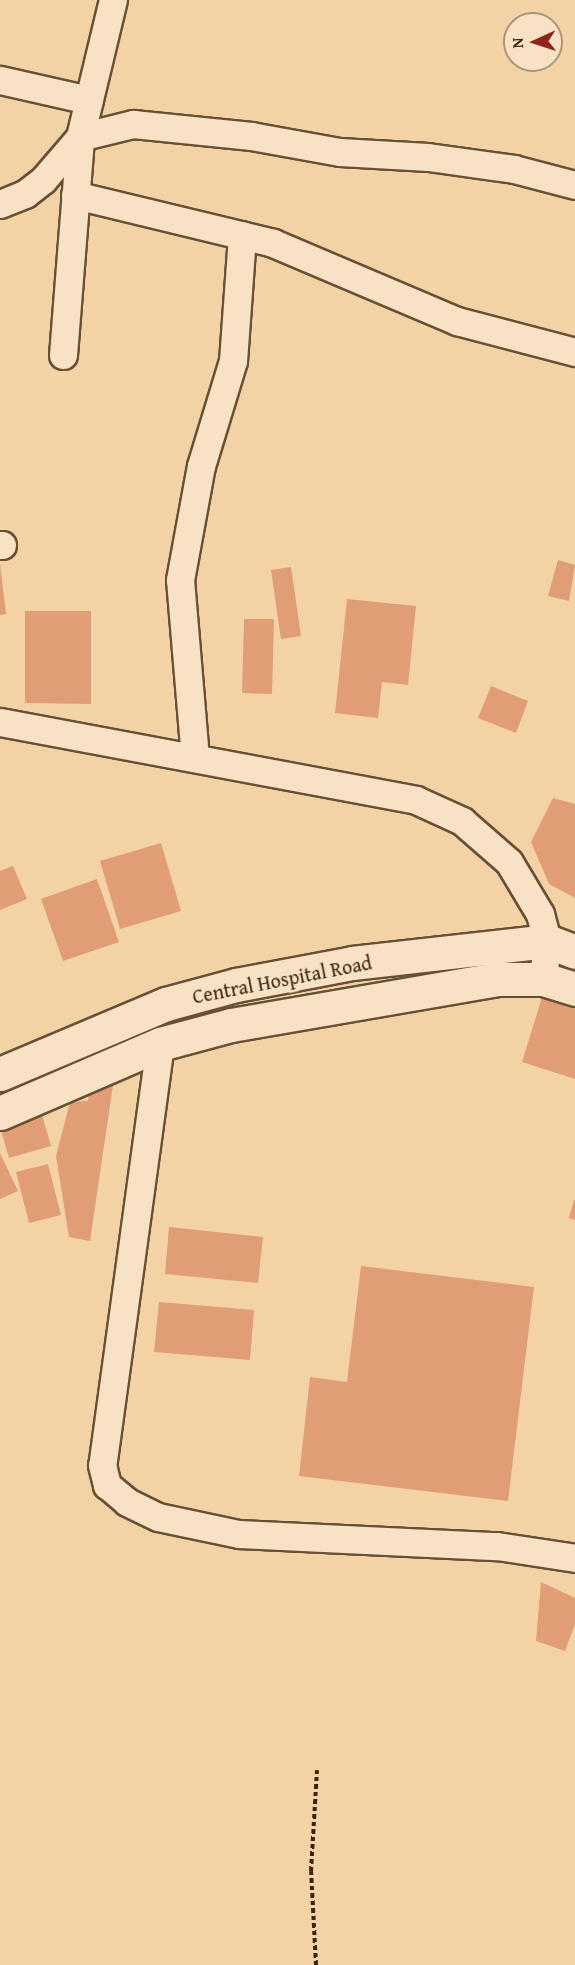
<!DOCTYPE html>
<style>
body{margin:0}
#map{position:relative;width:575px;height:1965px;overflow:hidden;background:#f3d3a6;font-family:"Gentium Book Plus",serif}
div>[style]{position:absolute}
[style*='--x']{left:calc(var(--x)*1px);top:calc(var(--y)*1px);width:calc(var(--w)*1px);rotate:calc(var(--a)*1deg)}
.building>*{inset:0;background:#e19d76}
.path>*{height:4px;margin-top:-2px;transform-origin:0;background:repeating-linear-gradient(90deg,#3a240f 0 4.5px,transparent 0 7.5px)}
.roads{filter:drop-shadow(2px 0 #685035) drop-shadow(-2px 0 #685035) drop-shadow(0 2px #685035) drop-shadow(0 -2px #685035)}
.street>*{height:27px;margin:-13.5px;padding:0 13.5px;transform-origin:13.5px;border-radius:13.5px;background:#f7e2c5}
.secondary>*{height:33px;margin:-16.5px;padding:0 16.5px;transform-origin:16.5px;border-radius:16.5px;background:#f7e2c5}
span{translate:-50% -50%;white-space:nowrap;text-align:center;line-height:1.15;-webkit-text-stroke:5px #f7e2c5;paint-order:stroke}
.street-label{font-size:20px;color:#3a240f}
.north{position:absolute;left:503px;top:12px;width:60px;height:60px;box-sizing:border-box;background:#f7e2c5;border:2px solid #ab967c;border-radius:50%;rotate:267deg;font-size:16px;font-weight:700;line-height:24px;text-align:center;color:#3a240f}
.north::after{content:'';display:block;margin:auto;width:21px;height:27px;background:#8f2418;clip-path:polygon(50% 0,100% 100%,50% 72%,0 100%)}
</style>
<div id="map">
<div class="building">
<div style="clip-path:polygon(558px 560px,575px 565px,569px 601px,548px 596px)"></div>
<div style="clip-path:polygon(0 563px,6px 614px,0 615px)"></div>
<div style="clip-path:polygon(291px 567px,301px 636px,281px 639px,271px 570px)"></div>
<div style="clip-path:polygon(347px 599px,416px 606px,408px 685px,382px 682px,378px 718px,335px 713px)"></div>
<div style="clip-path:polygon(25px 611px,91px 611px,91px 704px,25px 703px)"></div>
<div style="clip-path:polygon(244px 619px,274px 619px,272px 694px,242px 693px)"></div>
<div style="clip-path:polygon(491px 686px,528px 701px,516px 733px,478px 718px)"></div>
<div style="clip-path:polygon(553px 798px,575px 804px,575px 898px,549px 884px,531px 842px)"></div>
<div style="clip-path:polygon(161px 843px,181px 911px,120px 929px,100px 861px)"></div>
<div style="clip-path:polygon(13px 866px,27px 899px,0 910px,0 871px)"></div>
<div style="clip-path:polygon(97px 879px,119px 942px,63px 961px,41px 899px)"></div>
<div style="clip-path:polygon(543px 994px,575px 1003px,575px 1079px,522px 1062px)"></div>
<div style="clip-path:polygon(90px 1080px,113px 1085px,90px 1241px,69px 1237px,56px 1156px,70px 1102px,88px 1101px)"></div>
<div style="clip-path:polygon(42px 1115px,51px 1146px,9px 1158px,0 1127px)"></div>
<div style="clip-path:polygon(0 1153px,18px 1191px,0 1199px)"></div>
<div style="clip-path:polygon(48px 1164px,61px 1215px,29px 1223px,16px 1172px)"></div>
<div style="clip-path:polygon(574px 1200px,575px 1200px,575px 1220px,569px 1218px)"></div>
<div style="clip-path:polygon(169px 1227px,263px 1237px,258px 1283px,165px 1274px)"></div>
<div style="clip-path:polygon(361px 1266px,534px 1287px,508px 1501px,299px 1476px,310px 1377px,347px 1382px)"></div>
<div style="clip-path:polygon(159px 1302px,254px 1310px,250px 1360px,154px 1352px)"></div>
<div style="clip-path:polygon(541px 1582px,575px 1598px,575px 1624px,565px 1651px,536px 1641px)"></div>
</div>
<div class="path">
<div style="--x:316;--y:1965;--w:94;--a:-93"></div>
<div style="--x:311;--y:1871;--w:101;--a:-86.6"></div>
</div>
<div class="roads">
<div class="street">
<div style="--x:0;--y:80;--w:91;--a:12.7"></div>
<div style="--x:75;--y:195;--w:204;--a:13.6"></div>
<div style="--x:273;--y:243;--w:200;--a:23"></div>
<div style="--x:457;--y:321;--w:122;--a:14.7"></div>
<div style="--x:0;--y:204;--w:27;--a:-22"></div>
<div style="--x:25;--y:194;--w:23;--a:-38"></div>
<div style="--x:43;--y:180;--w:57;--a:-49.3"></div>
<div style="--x:80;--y:137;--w:55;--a:-13.8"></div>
<div style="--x:133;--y:124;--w:119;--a:5.8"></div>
<div style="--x:251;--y:136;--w:90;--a:10.2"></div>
<div style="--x:340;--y:152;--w:88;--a:3.3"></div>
<div style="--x:428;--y:157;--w:87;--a:7.9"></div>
<div style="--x:514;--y:169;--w:63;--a:14.7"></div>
<div style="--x:63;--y:355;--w:219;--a:-85.5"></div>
<div style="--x:80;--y:137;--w:141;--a:-76.5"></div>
<div style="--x:0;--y:545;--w:2;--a:0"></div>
<div style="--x:0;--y:722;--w:423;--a:10.6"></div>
<div style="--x:416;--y:800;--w:51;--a:24.5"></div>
<div style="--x:462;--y:821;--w:62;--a:41.1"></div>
<div style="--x:509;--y:862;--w:61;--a:59.2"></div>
<div style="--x:540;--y:914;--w:28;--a:75"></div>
<div style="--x:547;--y:941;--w:38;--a:96"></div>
<div style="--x:195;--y:758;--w:179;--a:-94.8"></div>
<div style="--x:180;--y:580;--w:116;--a:-79.6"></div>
<div style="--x:201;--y:466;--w:110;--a:-73.1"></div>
<div style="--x:233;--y:361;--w:126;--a:-85.9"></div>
<div style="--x:160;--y:1044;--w:425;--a:97.8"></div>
<div style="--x:102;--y:1465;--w:21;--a:76"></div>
<div style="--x:107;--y:1485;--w:26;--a:40"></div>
<div style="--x:127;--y:1502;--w:34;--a:26"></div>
<div style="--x:158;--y:1517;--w:83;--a:11.9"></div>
<div style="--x:239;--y:1534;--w:258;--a:2.7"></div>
<div style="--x:497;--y:1546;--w:79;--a:8.7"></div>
</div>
<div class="secondary">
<div style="--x:0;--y:1074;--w:180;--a:-22.9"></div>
<div style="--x:166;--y:1004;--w:73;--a:-15.2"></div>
<div style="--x:236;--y:985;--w:118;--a:-10.7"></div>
<div style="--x:352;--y:963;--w:196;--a:-6.4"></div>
<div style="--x:547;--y:941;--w:30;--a:21"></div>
<div style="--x:0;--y:1113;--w:174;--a:-23.3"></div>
<div style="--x:160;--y:1044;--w:73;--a:-15"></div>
<div style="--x:231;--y:1025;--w:271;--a:-9.8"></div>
<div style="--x:498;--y:979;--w:45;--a:0"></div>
<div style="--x:543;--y:979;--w:34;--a:17"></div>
</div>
</div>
<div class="street-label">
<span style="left:282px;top:979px;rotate:-11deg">Central Hospital Road</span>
</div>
<div class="north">N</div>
</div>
